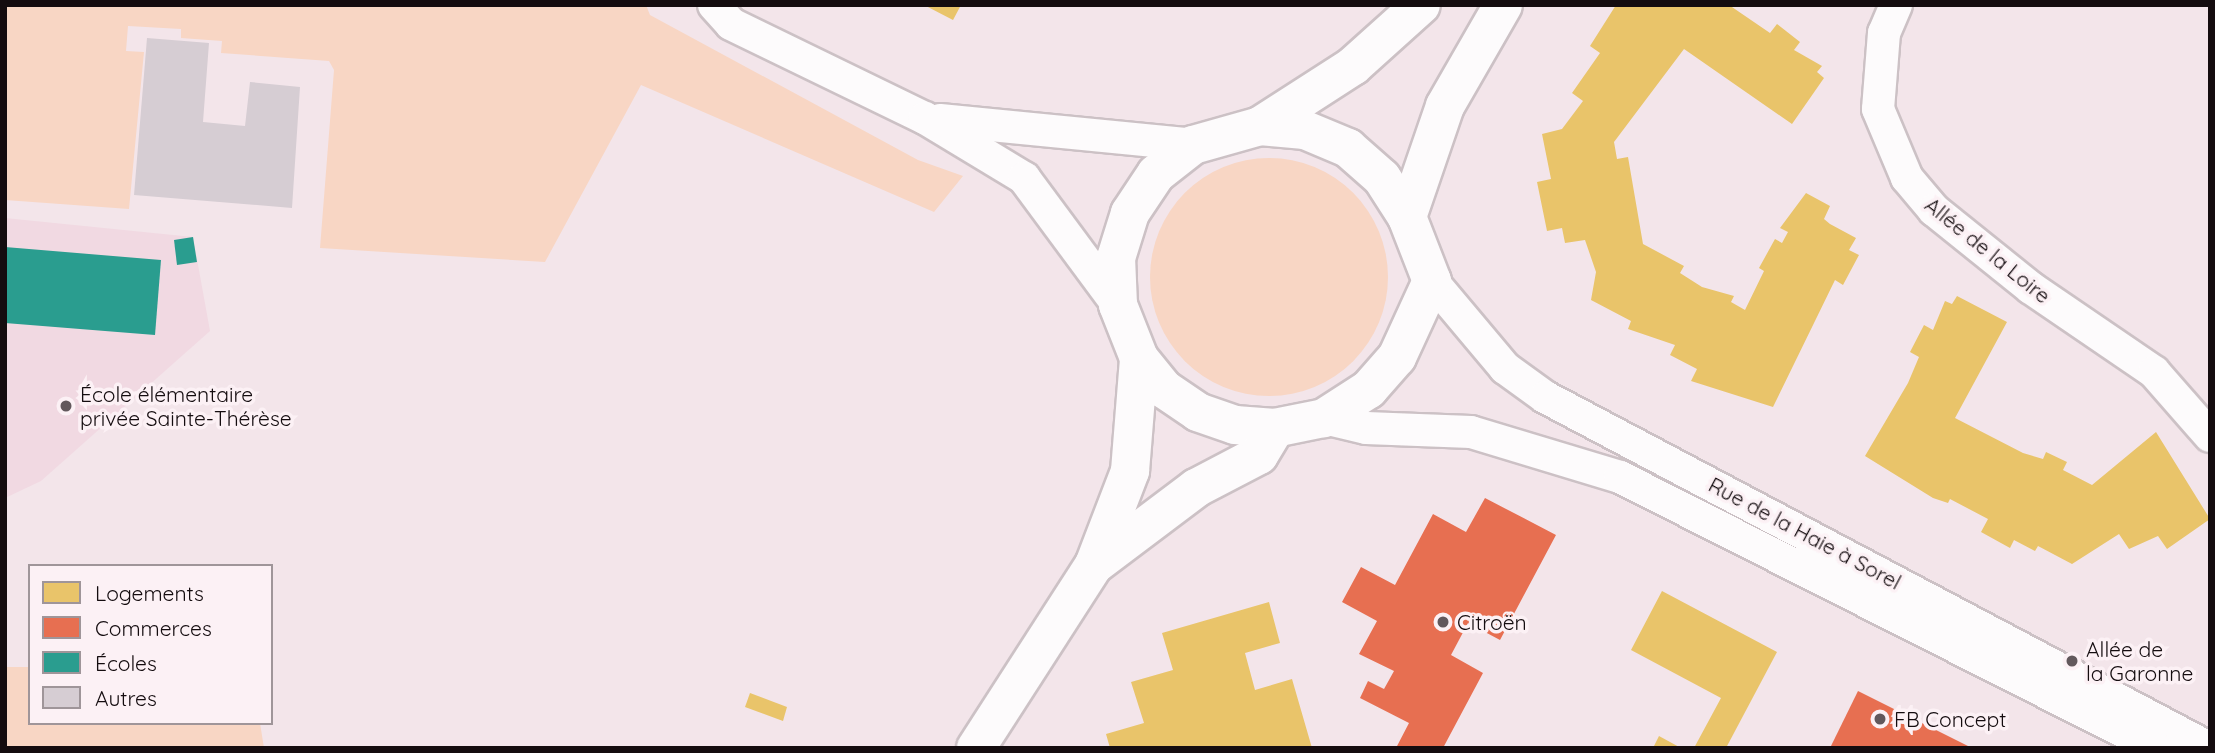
<!DOCTYPE html>
<meta charset="utf-8">
<style>
body{margin:0}
#map{position:relative;width:2215px;height:753px;overflow:hidden;background:#f3e5ea;font-family:Quicksand,sans-serif}
div>[style]{position:absolute}
[style*='--x']{left:calc(var(--x)*1px);top:calc(var(--y)*1px);width:calc(var(--w)*1px);rotate:calc(var(--a)*1deg)}
.built>*{inset:0;background:#f1d9e2}
.green>*{inset:0;background:#f8d6c4}
.round{border-radius:50%}
.homes>*{inset:0;background:#e9c46a}
.shops>*{inset:0;background:#e76f51}
.schools>*{inset:0;background:#2a9d8f}
.building>*{inset:0;background:#d6cdd3}
.roads{filter:drop-shadow(2px 0 #ccc1c5) drop-shadow(-2px 0 #ccc1c5) drop-shadow(0 2px #ccc1c5) drop-shadow(0 -2px #ccc1c5)}
.street>*{height:32px;margin:-16px;padding:0 16px;transform-origin:16px;border-radius:16px;background:#fdfbfc}
.secondary>*{height:38px;margin:-19px;padding:0 19px;transform-origin:19px;border-radius:19px;background:#fdfbfc}
.dots>*{width:19px;height:19px;translate:-50% -50%;box-sizing:border-box;border:4px solid #fcf1f5;border-radius:50%}
span{translate:-50% -50%;white-space:nowrap;text-align:center;line-height:1.15;-webkit-text-stroke:7px #fcf1f5;paint-order:stroke}
.street-label{font-size:21px;color:#140c0f}
.poi-label{font-size:21px;color:#140c0f}
.left{translate:0 -50%;text-align:left}
.frame{position:absolute;inset:0;border:7px solid #140c0f;pointer-events:none}
.legend{position:absolute;left:28px;top:564px;width:245px;height:161px;box-sizing:border-box;background:#fcf1f5;border:2px solid #9f9599;margin:0;padding:9px 12px;list-style:none;font-size:21px;color:#140c0f}
.legend li{display:flex;align-items:center;gap:14px;height:35px}
.legend b{width:35px;border:2px solid #9f9599}
</style>
<div id="map">
<div class="built">
<div style="clip-path:polygon(5px 218px,193px 237px,210px 331px,41px 481px,5px 498px)"></div>
</div>
<div class="green">
<div style="clip-path:polygon(5px 5px,646px 5px,650px 15px,918px 160px,963px 176px,934px 212px,641px 85px,545px 262px,320px 248px,334px 70px,329px 61px,221px 53px,222px 41px,181px 38px,181px 29px,128px 26px,126px 51px,144px 52px,129px 209px,5px 200px)"></div>
<div class="round" style="left:1150px;top:158px;width:238px;height:238px"></div>
<div style="clip-path:polygon(5px 667px,30px 667px,30px 723px,260px 723px,264px 748px,5px 748px)"></div>
</div>
<div class="homes">
<div style="clip-path:polygon(924px 5px,961px 5px,953px 20px)"></div>
<div style="clip-path:polygon(1616px 5px,1729px 5px,1770px 33px,1777px 24px,1800px 42px,1794px 50px,1822px 66px,1817px 72px,1824px 78px,1792px 124px,1684px 49px,1614px 142px,1617px 159px,1628px 157px,1643px 244px,1684px 266px,1680px 273px,1702px 287px,1734px 296px,1731px 302px,1745px 310px,1764px 271px,1759px 268px,1775px 239px,1782px 243px,1788px 232px,1780px 228px,1806px 193px,1830px 206px,1824px 219px,1830px 224px,1856px 238px,1849px 250px,1859px 255px,1843px 285px,1835px 280px,1773px 407px,1691px 381px,1697px 369px,1670px 355px,1675px 345px,1628px 329px,1631px 321px,1591px 300px,1596px 272px,1585px 240px,1565px 243px,1562px 228px,1547px 231px,1537px 182px,1551px 179px,1542px 134px,1562px 129px,1583px 101px,1572px 93px,1600px 53px,1590px 46px)"></div>
<div style="clip-path:polygon(1957px 296px,2007px 322px,1955px 418px,2023px 453px,2043px 459px,2046px 452px,2067px 462px,2063px 470px,2092px 485px,2156px 432px,2210px 519px,2167px 549px,2158px 536px,2129px 549px,2119px 534px,2072px 564px,2038px 546px,2035px 551px,2014px 540px,2010px 548px,1981px 532px,1988px 519px,1950px 499px,1948px 503px,1933px 498px,1865px 456px,1908px 383px,1919px 357px,1910px 352px,1924px 325px,1933px 330px,1945px 301px,1952px 304px)"></div>
<div style="clip-path:polygon(1662px 591px,1777px 652px,1726px 748px,1694px 748px,1721px 698px,1631px 650px)"></div>
<div style="clip-path:polygon(1269px 602px,1280px 643px,1245px 653px,1255px 690px,1292px 679px,1312px 748px,1110px 748px,1106px 734px,1144px 723px,1131px 682px,1173px 670px,1162px 633px)"></div>
<div style="clip-path:polygon(750px 693px,787px 707px,783px 721px,745px 707px)"></div>
<div style="clip-path:polygon(1659px 736px,1681px 748px,1653px 748px)"></div>
</div>
<div class="shops">
<div style="clip-path:polygon(1485px 498px,1556px 535px,1500px 640px,1468px 623px,1451px 655px,1483px 673px,1443px 748px,1396px 748px,1409px 723px,1360px 698px,1368px 681px,1384px 689px,1394px 671px,1359px 654px,1377px 621px,1342px 602px,1361px 567px,1395px 585px,1433px 514px,1466px 532px)"></div>
<div style="clip-path:polygon(1858px 691px,1972px 748px,1830px 748px)"></div>
</div>
<div class="schools">
<div style="clip-path:polygon(193px 237px,197px 262px,177px 265px,174px 240px)"></div>
<div style="clip-path:polygon(5px 247px,161px 260px,155px 335px,5px 323px)"></div>
</div>
<div class="building">
<div style="clip-path:polygon(147px 38px,209px 43px,203px 122px,245px 126px,250px 82px,300px 87px,292px 208px,134px 195px)"></div>
</div>
<div class="roads">
<div class="street">
<div style="--x:714;--y:5;--w:25;--a:48"></div>
<div style="--x:731;--y:24;--w:216;--a:25.9"></div>
<div style="--x:925;--y:118;--w:116;--a:31.2"></div>
<div style="--x:1024;--y:178;--w:158;--a:53.5"></div>
<div style="--x:1896;--y:5;--w:30;--a:113"></div>
<div style="--x:1884;--y:33;--w:76;--a:94.5"></div>
<div style="--x:1878;--y:109;--w:75;--a:67.2"></div>
<div style="--x:1907;--y:178;--w:42;--a:49.8"></div>
<div style="--x:1934;--y:210;--w:124;--a:38.8"></div>
<div style="--x:2031;--y:288;--w:149;--a:34.3"></div>
<div style="--x:2154;--y:372;--w:85;--a:48.8"></div>
<div style="--x:940;--y:120;--w:254;--a:5.6"></div>
<div style="--x:1432;--y:281;--w:114;--a:50"></div>
<div style="--x:1505;--y:368;--w:49;--a:35.9"></div>
<div style="--x:1545;--y:397;--w:751;--a:27.86"></div>
<div style="--x:1324;--y:418;--w:43;--a:13.4"></div>
<div style="--x:1366;--y:428;--w:105;--a:2.2"></div>
<div style="--x:1471;--y:432;--w:156;--a:16.8"></div>
<div style="--x:1620;--y:477;--w:601;--a:26.82"></div>
</div>
<div class="secondary">
<div style="--x:1260;--y:126;--w:45;--a:5.1"></div>
<div style="--x:1305;--y:130;--w:47;--a:22.7"></div>
<div style="--x:1348;--y:148;--w:45;--a:41.4"></div>
<div style="--x:1382;--y:178;--w:46;--a:57.3"></div>
<div style="--x:1407;--y:217;--w:69;--a:68.7"></div>
<div style="--x:1432;--y:281;--w:84;--a:114.7"></div>
<div style="--x:1397;--y:357;--w:43;--a:131.2"></div>
<div style="--x:1369;--y:389;--w:54;--a:147.2"></div>
<div style="--x:1324;--y:418;--w:50;--a:168.5"></div>
<div style="--x:1275;--y:428;--w:40;--a:-175.7"></div>
<div style="--x:1235;--y:425;--w:39;--a:-161"></div>
<div style="--x:1198;--y:412;--w:41;--a:-145.9"></div>
<div style="--x:1164;--y:389;--w:40;--a:-129"></div>
<div style="--x:1139;--y:358;--w:57;--a:-111.6"></div>
<div style="--x:1118;--y:305;--w:47;--a:-92.4"></div>
<div style="--x:1116;--y:258;--w:47;--a:-72.7"></div>
<div style="--x:1130;--y:213;--w:47;--a:-56.3"></div>
<div style="--x:1156;--y:174;--w:47;--a:-38.1"></div>
<div style="--x:1193;--y:145;--w:70;--a:-15.8"></div>
<div style="--x:1260;--y:126;--w:111;--a:-32.8"></div>
<div style="--x:1353;--y:66;--w:91;--a:-41.9"></div>
<div style="--x:1407;--y:217;--w:117;--a:-71.1"></div>
<div style="--x:1445;--y:106;--w:116;--a:-60.1"></div>
<div style="--x:1094;--y:565;--w:128;--a:-37"></div>
<div style="--x:1196;--y:488;--w:71;--a:-27.6"></div>
<div style="--x:1259;--y:455;--w:31;--a:-59"></div>
<div style="--x:976;--y:748;--w:218;--a:-57.2"></div>
<div style="--x:1094;--y:565;--w:101;--a:-69"></div>
<div style="--x:1130;--y:471;--w:113;--a:-85.4"></div>
</div>
</div>
<div class="dots">
<div style="left:66px;top:406px;background:#62585c"></div>
<div style="left:1443px;top:622px;background:#62585c"></div>
<div style="left:2072px;top:661px;background:#62585c"></div>
<div style="left:1880px;top:719px;background:#62585c"></div>
</div>
<div class="street-label">
<span style="left:1988px;top:250px;rotate:39deg">Allée de la Loire</span>
<span style="left:1805px;top:533px;rotate:28deg">Rue de la Haie à Sorel</span>
</div>
<div class="poi-label">
<span class="left" style="left:80px;top:406px">École élémentaire<br>privée Sainte-Thérèse</span>
<span class="left" style="left:1457px;top:622px">Citroën</span>
<span class="left" style="left:2086px;top:661px">Allée de<br>la Garonne</span>
<span class="left" style="left:1894px;top:719px">FB Concept</span>
</div>
<div class="frame"></div>
<ul class="legend">
<li><b style="height:19px;background:#e9c46a"></b>Logements</li>
<li><b style="height:19px;background:#e76f51"></b>Commerces</li>
<li><b style="height:19px;background:#2a9d8f"></b>Écoles</li>
<li><b style="height:19px;background:#d6cdd3"></b>Autres</li>
</ul>
</div>
